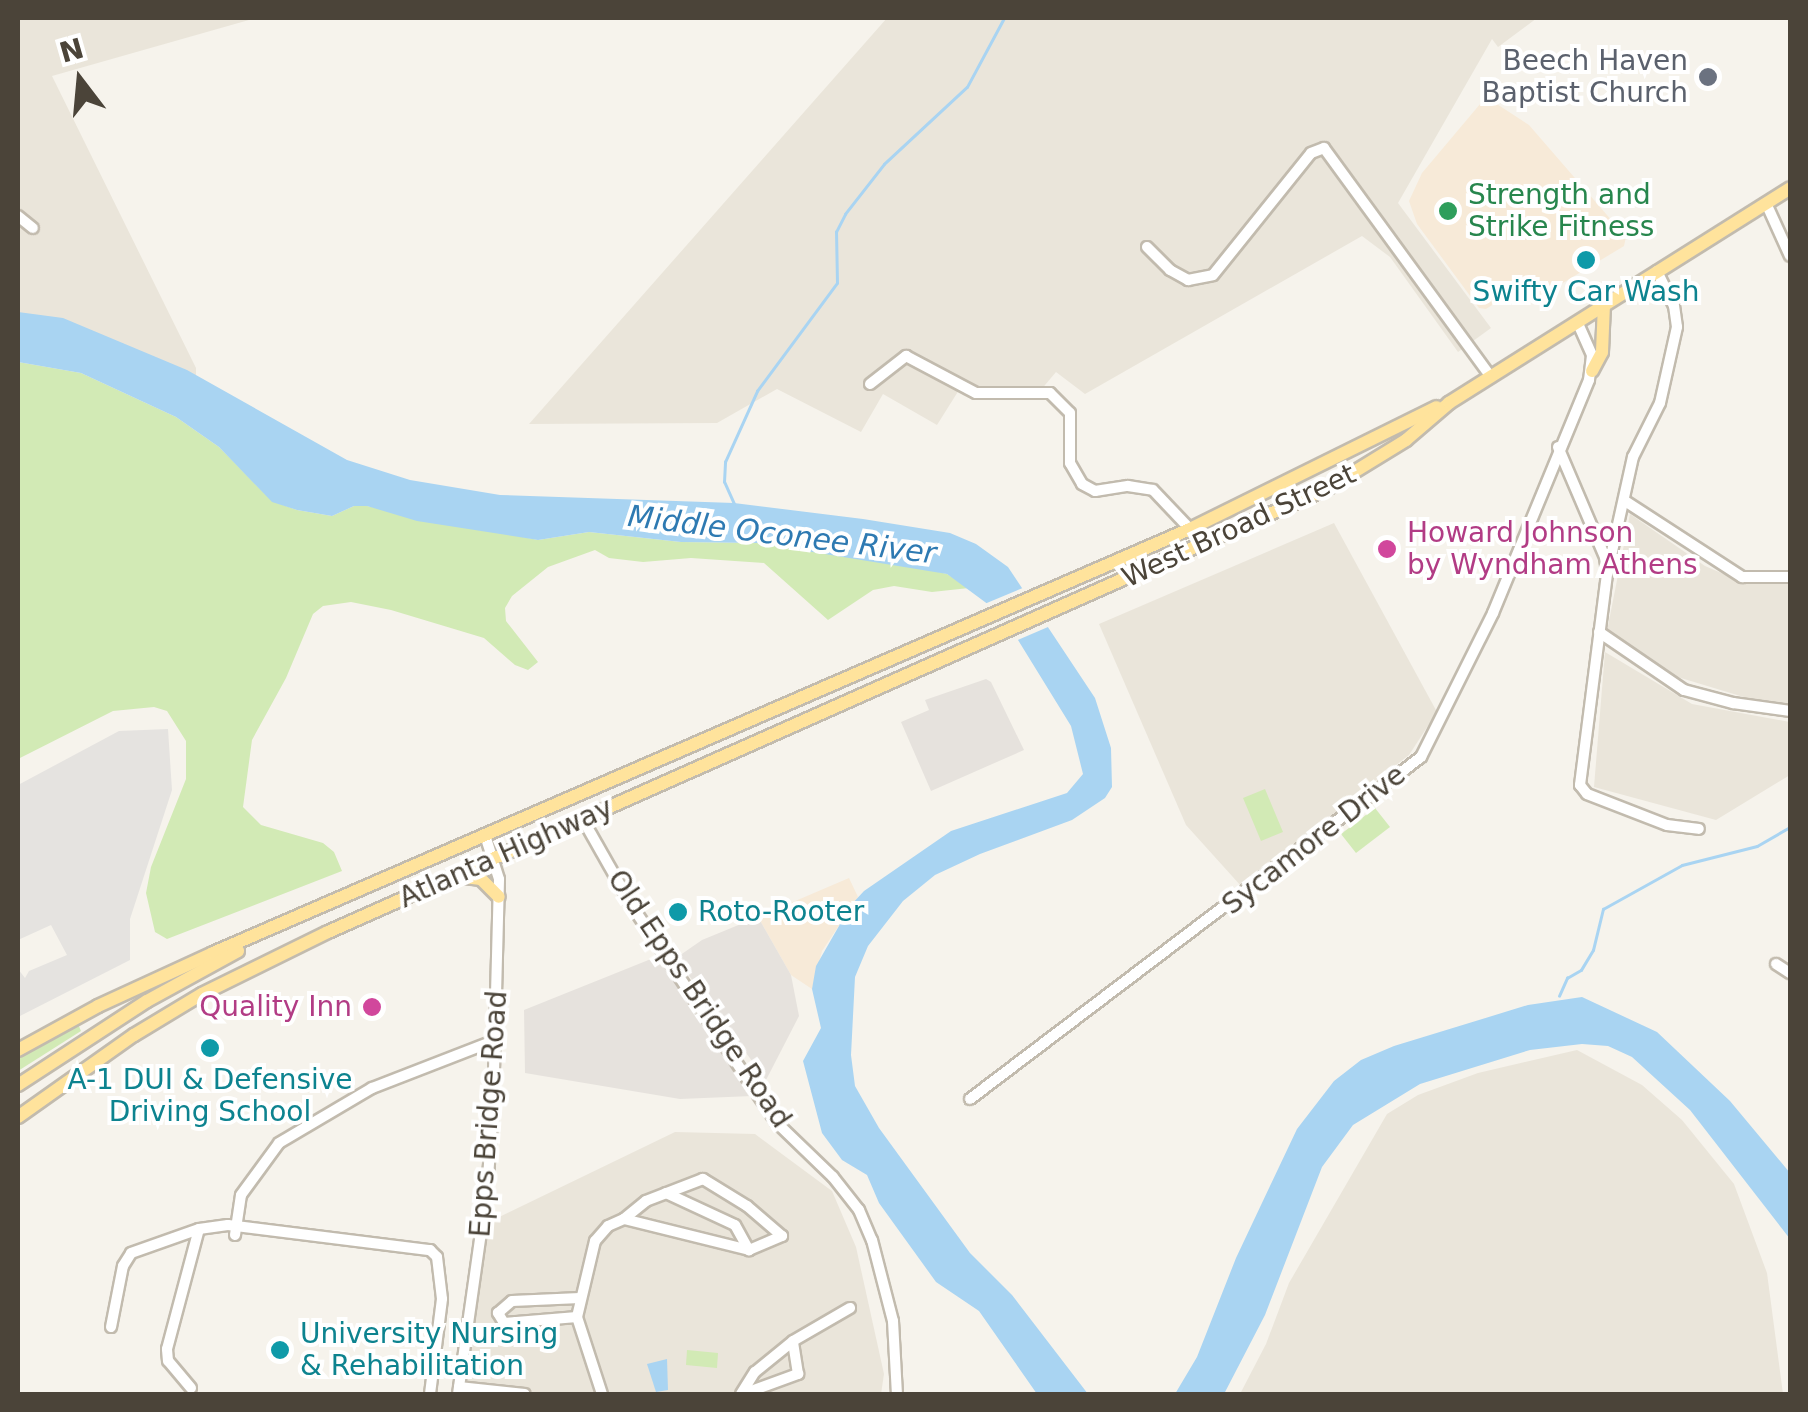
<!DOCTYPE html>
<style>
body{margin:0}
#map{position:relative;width:1808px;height:1412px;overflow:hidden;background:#f6f3ec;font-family:"DejaVu Sans",sans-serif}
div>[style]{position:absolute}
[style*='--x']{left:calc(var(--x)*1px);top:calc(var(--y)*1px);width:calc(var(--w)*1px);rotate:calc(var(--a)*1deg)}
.residential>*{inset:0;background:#eae5da}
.commercial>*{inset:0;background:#f7ead8}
.industrial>*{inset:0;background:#e6e2dd}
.green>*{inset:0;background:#d2eab5}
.parking>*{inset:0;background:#e5e3e0}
.water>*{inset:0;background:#a9d4f2}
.pier>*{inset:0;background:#f6f3ec}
.stream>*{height:2.5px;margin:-1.25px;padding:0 1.25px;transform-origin:1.25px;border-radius:1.25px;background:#a9d4f2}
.roads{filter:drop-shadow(2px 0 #c2bbae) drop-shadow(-2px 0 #c2bbae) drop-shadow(0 2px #c2bbae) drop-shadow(0 -2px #c2bbae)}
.minor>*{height:10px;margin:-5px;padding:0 5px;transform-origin:5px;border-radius:5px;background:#fff}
.major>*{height:12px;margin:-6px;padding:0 6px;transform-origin:6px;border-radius:6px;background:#ffe39c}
.dots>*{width:28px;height:28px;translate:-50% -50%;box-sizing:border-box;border:5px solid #fff;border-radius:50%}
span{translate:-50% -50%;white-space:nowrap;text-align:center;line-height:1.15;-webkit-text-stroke:8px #fff;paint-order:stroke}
.worship-label{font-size:28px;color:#5b616d}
.right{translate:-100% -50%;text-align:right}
.leisure-label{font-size:28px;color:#27864d}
.left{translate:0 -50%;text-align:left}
.culture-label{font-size:28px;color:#0d838f}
.street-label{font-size:28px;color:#4b4439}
.hotel-label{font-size:28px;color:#b23c85}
.water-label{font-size:30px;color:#2e7ab2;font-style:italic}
.frame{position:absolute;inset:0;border:20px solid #4b4439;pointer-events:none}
.north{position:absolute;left:30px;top:30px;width:100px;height:100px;-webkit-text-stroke:8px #fff;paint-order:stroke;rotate:344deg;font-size:28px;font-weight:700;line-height:40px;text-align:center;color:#4b4439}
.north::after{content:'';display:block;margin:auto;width:35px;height:45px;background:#4b4439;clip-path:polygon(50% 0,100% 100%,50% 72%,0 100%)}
</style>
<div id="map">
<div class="residential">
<div style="clip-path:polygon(18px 18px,256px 18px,52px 76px,196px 368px,196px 377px,18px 317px)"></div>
<div style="clip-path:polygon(887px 18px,1537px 18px,1498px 47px,1492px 39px,1398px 203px,1491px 328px,1458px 352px,1390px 257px,1362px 236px,1085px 394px,1056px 372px,1040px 391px,985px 392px,964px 382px,937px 425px,883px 394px,861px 432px,777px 389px,717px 423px,529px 424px)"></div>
<div style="clip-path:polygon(1630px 514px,1705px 566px,1747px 584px,1790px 583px,1790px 704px,1780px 708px,1671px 675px,1606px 636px)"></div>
<div style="clip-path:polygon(1334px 523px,1437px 712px,1409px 755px,1241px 886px,1186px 825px,1099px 624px)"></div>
<div style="clip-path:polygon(1605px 652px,1692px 704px,1790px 722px,1790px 775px,1716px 820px,1594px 787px)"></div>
<div style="clip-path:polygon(1577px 1050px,1642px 1085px,1682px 1120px,1734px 1184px,1767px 1273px,1783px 1394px,1240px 1394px,1266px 1344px,1289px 1283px,1387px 1114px,1418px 1095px,1478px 1073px)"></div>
<div style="clip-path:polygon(675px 1132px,755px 1134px,832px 1191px,856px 1247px,884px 1374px,881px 1394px,462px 1394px,489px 1222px)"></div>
</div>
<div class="commercial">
<div style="clip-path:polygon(1486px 97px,1529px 125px,1626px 237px,1624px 246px,1543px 295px,1531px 280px,1486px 309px,1479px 308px,1417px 224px,1409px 201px,1422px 173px)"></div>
<div style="clip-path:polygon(849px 878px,858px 897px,822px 951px,812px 989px,791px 975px,758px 917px)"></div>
</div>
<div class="industrial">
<div style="clip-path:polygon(986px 679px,991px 682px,1024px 750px,931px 791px,901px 722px,929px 710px,925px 700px)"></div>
<div style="clip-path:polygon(758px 917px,791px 975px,799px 1016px,766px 1080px,676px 958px,702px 940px)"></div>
<div style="clip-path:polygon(656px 957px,664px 959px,752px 1096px,680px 1099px,525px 1073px,524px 1010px)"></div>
</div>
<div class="green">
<div style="clip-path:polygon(18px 362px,81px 373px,176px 417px,219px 447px,272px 501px,297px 510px,332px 516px,354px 506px,367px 506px,538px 540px,589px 532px,681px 542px,758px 543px,926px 569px,947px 574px,969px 588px,932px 592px,894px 586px,873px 590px,828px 620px,764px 563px,691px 558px,643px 562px,609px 558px,595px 550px,548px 567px,512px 596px,505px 608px,506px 621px,538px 662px,528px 670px,515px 665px,484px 638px,391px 610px,351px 602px,323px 606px,313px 614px,286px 678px,252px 740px,243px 807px,261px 825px,323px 843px,334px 852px,342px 871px,167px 939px,155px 932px,146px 893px,151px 867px,186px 779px,186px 741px,167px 711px,154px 707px,113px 711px,18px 759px)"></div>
<div style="clip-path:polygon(1265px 789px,1283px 832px,1261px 841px,1243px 798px)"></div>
<div style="clip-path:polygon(1375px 808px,1390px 827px,1356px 853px,1341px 834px)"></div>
<div style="clip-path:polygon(78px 1024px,81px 1031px,18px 1071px,18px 1057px)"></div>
<div style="clip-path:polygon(687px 1350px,718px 1353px,717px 1368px,686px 1365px)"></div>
</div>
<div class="parking">
<div style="clip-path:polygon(168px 729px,172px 790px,130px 919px,130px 960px,18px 1017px,18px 969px,25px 978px,29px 971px,67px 955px,51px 925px,18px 940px,18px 785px,119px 731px)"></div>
</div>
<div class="water">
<div style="clip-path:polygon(18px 312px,63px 318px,187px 370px,347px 460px,410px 480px,500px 495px,734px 503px,863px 519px,950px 533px,976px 544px,1008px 567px,1095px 698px,1111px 748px,1112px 787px,1105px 798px,1072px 820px,980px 854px,935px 875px,903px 901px,868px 946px,855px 977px,851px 1055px,855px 1086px,879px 1128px,970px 1253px,1012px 1295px,1088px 1394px,1037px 1394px,979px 1311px,936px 1282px,879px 1203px,867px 1175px,842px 1160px,822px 1133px,803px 1061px,821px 1028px,812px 989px,816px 966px,851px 905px,864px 891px,951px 831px,1067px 793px,1083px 774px,1071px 726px,1015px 635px,989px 605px,947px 574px,758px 543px,681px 542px,589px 532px,538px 540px,417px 521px,367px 506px,354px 506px,332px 516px,297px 510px,272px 502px,219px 447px,176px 417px,81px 373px,18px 362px)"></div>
<div style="clip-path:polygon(1582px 997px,1657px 1032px,1730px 1101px,1790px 1173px,1790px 1239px,1690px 1110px,1632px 1057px,1608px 1046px,1582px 1044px,1530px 1050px,1420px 1084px,1353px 1125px,1322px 1167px,1265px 1315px,1224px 1394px,1175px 1394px,1197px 1357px,1236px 1258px,1297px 1129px,1334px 1081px,1361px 1060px,1394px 1046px,1528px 1005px)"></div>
<div style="clip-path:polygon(667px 1359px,668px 1390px,656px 1392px,647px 1364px)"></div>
</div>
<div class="pier">
<div style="clip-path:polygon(1030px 585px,1055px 624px,1013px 642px,982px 605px)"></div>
</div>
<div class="stream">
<div style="--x:734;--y:504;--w:24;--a:-114"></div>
<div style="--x:724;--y:482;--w:20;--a:-87"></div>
<div style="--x:725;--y:462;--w:78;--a:-65.7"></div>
<div style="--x:757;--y:391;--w:134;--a:-53.5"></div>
<div style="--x:837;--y:283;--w:51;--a:-91.1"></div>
<div style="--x:836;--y:232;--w:20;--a:-63"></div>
<div style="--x:845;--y:214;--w:63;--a:-52"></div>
<div style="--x:884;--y:164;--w:113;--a:-42.9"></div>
<div style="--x:967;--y:87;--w:78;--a:-61.8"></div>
<div style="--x:1559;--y:996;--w:20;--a:-66"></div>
<div style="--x:1567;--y:978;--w:16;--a:-30"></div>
<div style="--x:1581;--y:970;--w:23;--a:-59"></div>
<div style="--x:1593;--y:950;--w:42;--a:-76.3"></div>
<div style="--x:1603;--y:909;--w:90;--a:-29.1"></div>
<div style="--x:1682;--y:865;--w:77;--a:-14.2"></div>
<div style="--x:1757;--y:846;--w:38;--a:-30"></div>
</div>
<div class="roads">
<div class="minor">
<div style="--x:1766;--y:203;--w:58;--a:65.6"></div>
<div style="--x:18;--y:216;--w:19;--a:39"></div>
<div style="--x:1147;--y:247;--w:33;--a:45"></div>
<div style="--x:1170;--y:270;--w:21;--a:29"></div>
<div style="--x:1188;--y:280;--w:25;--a:-11"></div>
<div style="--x:1213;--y:275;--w:156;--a:-51.2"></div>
<div style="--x:1311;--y:153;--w:14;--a:-21"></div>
<div style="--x:1324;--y:148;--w:282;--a:53.9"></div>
<div style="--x:870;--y:384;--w:46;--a:-37.9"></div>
<div style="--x:906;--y:356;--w:79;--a:27.9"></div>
<div style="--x:976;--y:393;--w:74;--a:0"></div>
<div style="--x:1050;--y:393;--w:28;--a:45"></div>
<div style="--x:1070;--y:413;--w:50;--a:90"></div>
<div style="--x:1070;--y:463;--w:24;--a:60"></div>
<div style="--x:1082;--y:484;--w:15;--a:28"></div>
<div style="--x:1095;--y:491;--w:33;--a:-9"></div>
<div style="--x:1128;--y:486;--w:25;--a:9"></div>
<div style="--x:1153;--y:490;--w:54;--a:46.5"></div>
<div style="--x:1558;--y:447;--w:120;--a:66.9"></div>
<div style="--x:1605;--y:557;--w:17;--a:83"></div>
<div style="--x:1607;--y:574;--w:213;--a:97.3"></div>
<div style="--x:1580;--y:785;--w:11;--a:52"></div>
<div style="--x:1587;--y:794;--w:86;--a:21.2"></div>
<div style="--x:1667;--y:825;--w:32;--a:7"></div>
<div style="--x:1625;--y:501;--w:140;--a:33"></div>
<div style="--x:1742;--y:577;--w:48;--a:0"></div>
<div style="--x:1609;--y:565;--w:111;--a:-77.5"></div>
<div style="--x:1633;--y:457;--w:60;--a:-63.4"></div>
<div style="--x:1660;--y:403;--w:78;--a:-77.4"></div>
<div style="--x:1677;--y:327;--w:21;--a:-98"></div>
<div style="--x:1674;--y:306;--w:39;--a:-116"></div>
<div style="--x:1599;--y:632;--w:103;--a:34.3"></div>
<div style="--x:1684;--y:690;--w:51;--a:14.9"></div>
<div style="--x:1733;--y:703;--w:58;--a:8"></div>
<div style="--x:582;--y:818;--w:101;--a:60.4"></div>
<div style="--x:632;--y:906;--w:260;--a:56.3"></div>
<div style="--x:776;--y:1122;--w:79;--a:44"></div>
<div style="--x:833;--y:1177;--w:42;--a:51.8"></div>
<div style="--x:859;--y:1210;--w:33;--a:67"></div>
<div style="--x:872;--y:1240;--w:84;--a:75.5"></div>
<div style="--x:893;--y:1321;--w:73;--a:86.9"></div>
<div style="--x:1776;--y:964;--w:17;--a:33"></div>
<div style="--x:970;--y:1099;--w:566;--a:-37.17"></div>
<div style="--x:1421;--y:757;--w:161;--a:-63.4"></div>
<div style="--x:1493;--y:613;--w:252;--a:-67.6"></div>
<div style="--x:1589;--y:380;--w:25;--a:-83"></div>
<div style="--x:1592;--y:355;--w:36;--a:-114"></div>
<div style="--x:666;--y:1193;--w:76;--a:24.9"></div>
<div style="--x:735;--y:1225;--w:29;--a:61"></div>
<div style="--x:235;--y:1235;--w:40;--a:-81.5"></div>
<div style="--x:241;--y:1195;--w:64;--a:-53.8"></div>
<div style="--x:279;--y:1143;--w:108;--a:-30.6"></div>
<div style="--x:372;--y:1088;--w:133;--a:-21.2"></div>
<div style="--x:577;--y:1317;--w:73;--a:175.3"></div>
<div style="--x:504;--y:1323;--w:12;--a:-121"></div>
<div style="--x:498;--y:1313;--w:18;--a:-41"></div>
<div style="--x:512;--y:1301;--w:68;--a:-2.5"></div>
<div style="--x:111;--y:1327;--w:62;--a:-78.9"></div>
<div style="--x:123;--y:1266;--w:15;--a:-58"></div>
<div style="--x:131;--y:1253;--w:72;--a:-19.4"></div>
<div style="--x:199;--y:1229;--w:29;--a:-8"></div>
<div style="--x:228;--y:1225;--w:204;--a:7.1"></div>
<div style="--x:430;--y:1250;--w:10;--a:45"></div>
<div style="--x:437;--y:1257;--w:42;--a:83.2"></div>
<div style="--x:442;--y:1299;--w:96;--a:97.2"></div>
<div style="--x:459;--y:1387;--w:66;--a:6.1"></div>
<div style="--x:191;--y:1388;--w:35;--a:-130"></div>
<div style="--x:168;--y:1361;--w:12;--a:-95"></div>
<div style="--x:167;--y:1349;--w:124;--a:-75.1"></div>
<div style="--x:458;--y:1394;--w:205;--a:-81.9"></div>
<div style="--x:487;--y:1191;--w:82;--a:-85.8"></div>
<div style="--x:493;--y:1109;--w:230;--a:-88.5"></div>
<div style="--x:499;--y:879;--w:46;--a:-107.7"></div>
<div style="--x:602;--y:1394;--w:81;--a:-108"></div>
<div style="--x:577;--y:1317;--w:78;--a:-76.7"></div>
<div style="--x:595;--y:1241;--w:20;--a:-49"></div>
<div style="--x:608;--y:1226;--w:17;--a:-24"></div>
<div style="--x:624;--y:1219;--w:129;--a:13.9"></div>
<div style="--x:749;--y:1250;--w:36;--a:-23"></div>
<div style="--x:782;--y:1236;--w:46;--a:-139.4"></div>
<div style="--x:747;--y:1206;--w:52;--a:-148.5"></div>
<div style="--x:703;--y:1179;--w:61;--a:158.9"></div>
<div style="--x:646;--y:1201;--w:28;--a:141"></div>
<div style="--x:741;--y:1394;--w:26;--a:-58"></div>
<div style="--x:755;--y:1372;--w:49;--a:-39.2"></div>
<div style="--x:793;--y:1341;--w:66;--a:-30.1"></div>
<div style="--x:743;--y:1394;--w:59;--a:-20"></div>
<div style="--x:798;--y:1374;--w:33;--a:-99"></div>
</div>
<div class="major">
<div style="--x:1592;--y:371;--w:21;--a:-62"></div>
<div style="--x:1602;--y:352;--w:48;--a:-87.6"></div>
<div style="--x:456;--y:876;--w:25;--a:7"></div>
<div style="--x:481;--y:879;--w:25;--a:45"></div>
<div style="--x:18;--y:1050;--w:91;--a:-28.8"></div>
<div style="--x:98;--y:1006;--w:127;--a:-24.7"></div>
<div style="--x:213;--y:953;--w:1065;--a:-23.46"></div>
<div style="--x:1190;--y:529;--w:275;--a:-26.3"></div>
<div style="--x:18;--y:1085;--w:154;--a:-33.1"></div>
<div style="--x:147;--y:1001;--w:104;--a:-28.8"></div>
<div style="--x:18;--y:1117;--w:142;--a:-35.3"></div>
<div style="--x:134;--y:1035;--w:79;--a:-31.1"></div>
<div style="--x:202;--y:994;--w:140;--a:-26.2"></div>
<div style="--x:328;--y:932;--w:1094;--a:-23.94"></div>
<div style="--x:1328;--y:488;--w:92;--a:-31.6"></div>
<div style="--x:1406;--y:440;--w:57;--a:-40.7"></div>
<div style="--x:1449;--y:403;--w:403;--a:-32.2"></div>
</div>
</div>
<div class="dots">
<div style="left:1708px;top:77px;background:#6b7280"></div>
<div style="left:1448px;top:211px;background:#2e9e5b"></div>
<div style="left:1586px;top:260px;background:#0f9aa8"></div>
<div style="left:1387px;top:549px;background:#d1479c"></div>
<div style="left:678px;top:912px;background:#0f9aa8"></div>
<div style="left:372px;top:1007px;background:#d1479c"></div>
<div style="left:210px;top:1048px;background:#0f9aa8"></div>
<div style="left:280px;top:1350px;background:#0f9aa8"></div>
</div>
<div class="worship-label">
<span class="right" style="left:1688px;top:77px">Beech Haven<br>Baptist Church</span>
</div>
<div class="leisure-label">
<span class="left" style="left:1468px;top:211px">Strength and<br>Strike Fitness</span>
</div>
<div class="culture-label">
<span style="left:1586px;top:292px">Swifty Car Wash</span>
<span class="left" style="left:698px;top:912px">Roto-Rooter</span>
<span style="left:210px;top:1096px">A-1 DUI &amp; Defensive<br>Driving School</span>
<span class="left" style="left:300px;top:1350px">University Nursing<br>&amp; Rehabilitation</span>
</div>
<div class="street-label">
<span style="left:1239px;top:526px;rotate:-25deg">West Broad Street</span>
<span style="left:1314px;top:840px;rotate:-38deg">Sycamore Drive</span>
<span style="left:506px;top:853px;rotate:-24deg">Atlanta Highway</span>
<span style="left:699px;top:999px;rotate:56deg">Old Epps Bridge Road</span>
<span style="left:489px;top:1114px;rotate:-86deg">Epps Bridge Road</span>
</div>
<div class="hotel-label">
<span class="left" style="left:1407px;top:549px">Howard Johnson<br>by Wyndham Athens</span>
<span class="right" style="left:352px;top:1007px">Quality Inn</span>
</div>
<div class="water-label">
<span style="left:782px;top:535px;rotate:7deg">Middle Oconee River</span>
</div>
<div class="frame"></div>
<div class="north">N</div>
</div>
